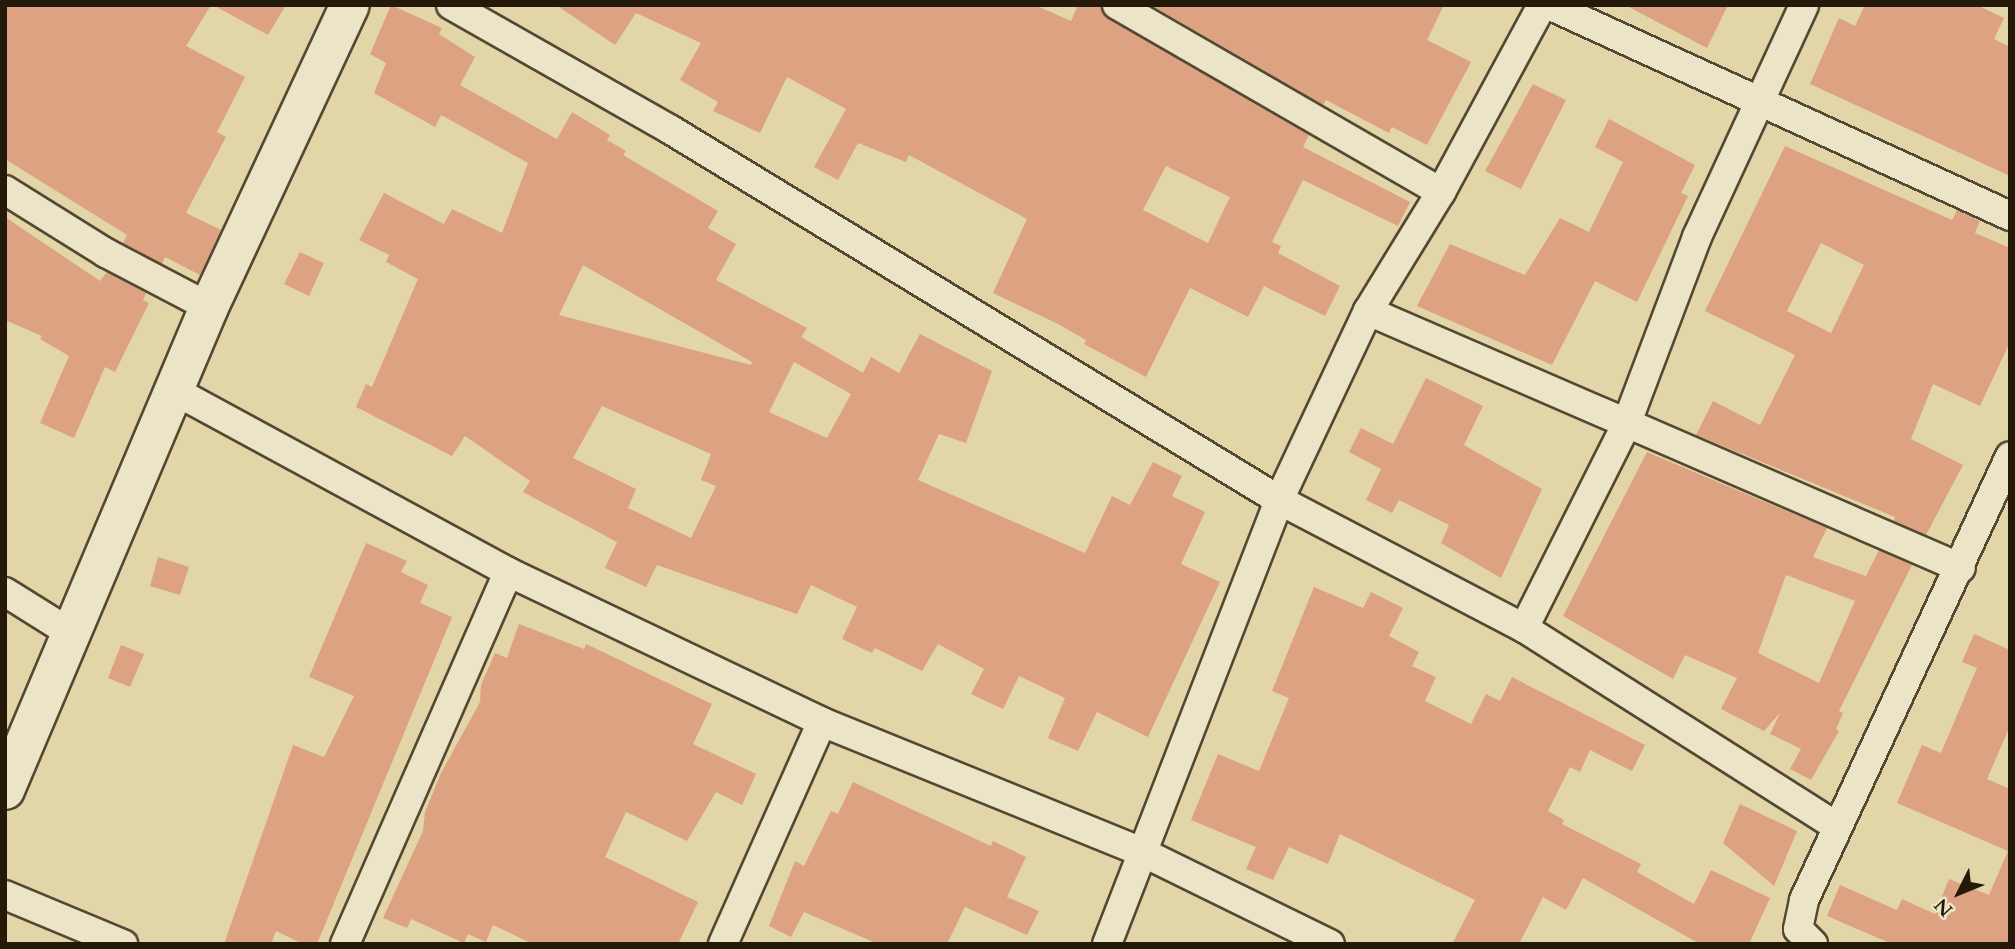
<!DOCTYPE html>
<style>
body{margin:0}
#map{position:relative;width:2015px;height:949px;overflow:hidden;background:#e2d6a9;font-family:Cardo,serif}
div>[style]{position:absolute}
[style*='--x']{left:calc(var(--x)*1px);top:calc(var(--y)*1px);width:calc(var(--w)*1px);rotate:calc(var(--a)*1deg)}
.building>*{inset:0;background:#dca281}
.roads{filter:drop-shadow(2px 0 #544832) drop-shadow(-2px 0 #544832) drop-shadow(0 2px #544832) drop-shadow(0 -2px #544832)}
.street>*{height:28px;margin:-14px;padding:0 14px;transform-origin:14px;border-radius:14px;background:#ece4c7}
.secondary>*{height:38px;margin:-19px;padding:0 19px;transform-origin:19px;border-radius:19px;background:#ece4c7}
span{translate:-50% -50%;white-space:nowrap;text-align:center;line-height:1.15;-webkit-text-stroke:5px #ece4c7;paint-order:stroke}
.frame{position:absolute;inset:0;border:7px solid #25190a;pointer-events:none}
.north{position:absolute;left:1924px;top:858px;width:70px;height:70px;-webkit-text-stroke:5px #ece4c7;paint-order:stroke;rotate:227deg;font-size:19px;font-weight:700;line-height:28px;text-align:center;color:#25190a}
.north::after{content:'';display:block;margin:auto;width:24px;height:32px;background:#25190a;clip-path:polygon(50% 0,100% 100%,50% 72%,0 100%)}
</style>
<div id="map">
<div class="building">
<div style="clip-path:polygon(5px 5px,211px 5px,186px 46px,245px 77px,217px 132px,226px 137px,186px 213px,221px 230px,200px 275px,165px 257px,162px 264px,123px 243px,127px 235px,5px 159px)"></div>
<div style="clip-path:polygon(213px 5px,286px 5px,268px 35px)"></div>
<div style="clip-path:polygon(evenodd,391px 5px,442px 28px,439px 34px,475px 57px,460px 85px,557px 139px,572px 112px,610px 135px,607px 140px,626px 151px,623px 155px,718px 211px,708px 228px,736px 244px,716px 280px,807px 328px,801px 337px,863px 373px,871px 357px,899px 373px,920px 334px,992px 371px,966px 443px,939px 434px,918px 480px,1085px 553px,1112px 496px,1130px 505px,1153px 462px,1182px 476px,1172px 496px,1205px 512px,1181px 564px,1220px 582px,1148px 737px,1097px 712px,1078px 751px,1048px 738px,1065px 698px,1019px 676px,1003px 709px,971px 694px,984px 669px,938px 644px,922px 671px,875px 648px,872px 653px,842px 639px,857px 607px,811px 585px,797px 614px,657px 565px,646px 587px,605px 568px,617px 542px,523px 492px,530px 481px,465px 436px,452px 456px,356px 407px,366px 384px,372px 387px,418px 279px,386px 262px,389px 255px,359px 240px,384px 193px,444px 224px,452px 209px,502px 233px,528px 163px,441px 115px,435px 127px,374px 93px,386px 63px,370px 54px,391px 5px,583px 265px,752px 362px,751px 365px,559px 315px,583px 265px,391px 5px,794px 362px,851px 394px,827px 438px,769px 412px,794px 362px,391px 5px,602px 406px,711px 454px,701px 480px,716px 486px,691px 538px,628px 508px,636px 489px,573px 458px,602px 406px)"></div>
<div style="clip-path:polygon(evenodd,556px 5px,1035px 5px,1071px 21px,1078px 5px,1100px 5px,1109px 19px,1309px 135px,1303px 147px,1410px 202px,1398px 226px,1303px 180px,1272px 242px,1281px 246px,1278px 253px,1340px 286px,1325px 316px,1264px 286px,1248px 317px,1190px 288px,1146px 377px,1084px 344px,1086px 340px,1058px 324px,993px 293px,1027px 219px,909px 155px,906px 162px,858px 143px,838px 180px,814px 167px,846px 109px,787px 77px,760px 133px,713px 111px,718px 102px,680px 80px,701px 43px,636px 13px,615px 45px,556px 5px,1166px 166px,1230px 197px,1208px 243px,1143px 210px,1166px 166px)"></div>
<div style="clip-path:polygon(1151px 5px,1444px 5px,1427px 40px,1471px 62px,1427px 145px,1392px 127px,1389px 133px,1326px 100px,1323px 105px)"></div>
<div style="clip-path:polygon(1625px 5px,1728px 5px,1707px 48px)"></div>
<div style="clip-path:polygon(1865px 5px,1977px 5px,2004px 18px,1994px 39px,2010px 47px,2010px 176px,1810px 84px,1839px 18px,1855px 26px)"></div>
<div style="clip-path:polygon(1533px 84px,1566px 100px,1521px 189px,1485px 171px)"></div>
<div style="clip-path:polygon(1609px 119px,1695px 165px,1681px 193px,1688px 196px,1637px 302px,1595px 281px,1552px 365px,1417px 306px,1450px 244px,1525px 275px,1560px 218px,1589px 232px,1623px 162px,1595px 147px)"></div>
<div style="clip-path:polygon(evenodd,1785px 146px,1952px 220px,1957px 210px,1980px 221px,1975px 233px,2010px 248px,2010px 342px,1980px 406px,1933px 384px,1911px 439px,1963px 465px,1926px 535px,1894px 521px,1895px 517px,1696px 435px,1713px 401px,1760px 425px,1795px 355px,1705px 311px,1785px 146px,1821px 243px,1864px 265px,1831px 333px,1787px 311px,1821px 243px)"></div>
<div style="clip-path:polygon(5px 217px,100px 281px,107px 272px,146px 293px,143px 300px,149px 303px,115px 372px,105px 367px,74px 438px,40px 423px,69px 356px,40px 339px,42px 336px,5px 320px)"></div>
<div style="clip-path:polygon(300px 252px,324px 263px,309px 296px,284px 284px)"></div>
<div style="clip-path:polygon(1426px 378px,1483px 406px,1464px 445px,1542px 489px,1501px 578px,1441px 543px,1449px 525px,1399px 500px,1392px 513px,1366px 500px,1381px 469px,1349px 452px,1361px 428px,1393px 444px)"></div>
<div style="clip-path:polygon(evenodd,1647px 452px,1827px 528px,1813px 557px,1866px 576px,1879px 550px,1912px 565px,1839px 711px,1843px 713px,1836px 729px,1839px 731px,1811px 780px,1790px 769px,1801px 749px,1770px 734px,1780px 713px,1764px 731px,1721px 709px,1737px 678px,1685px 655px,1673px 679px,1563px 616px,1647px 452px,1786px 575px,1855px 601px,1819px 683px,1758px 653px,1786px 575px)"></div>
<div style="clip-path:polygon(366px 543px,407px 561px,401px 572px,428px 585px,420px 603px,452px 617px,317px 944px,303px 944px,276px 931px,271px 944px,224px 944px,293px 745px,324px 757px,354px 696px,309px 677px)"></div>
<div style="clip-path:polygon(158px 557px,189px 567px,180px 595px,150px 586px)"></div>
<div style="clip-path:polygon(1314px 587px,1363px 608px,1371px 592px,1403px 608px,1389px 636px,1419px 652px,1412px 666px,1436px 677px,1425px 701px,1471px 724px,1486px 694px,1500px 701px,1512px 677px,1645px 745px,1632px 771px,1590px 750px,1580px 772px,1570px 767px,1548px 811px,1564px 820px,1562px 824px,1641px 864px,1637px 872px,1694px 904px,1711px 870px,1770px 898px,1749px 944px,1700px 944px,1583px 878px,1566px 910px,1543px 897px,1519px 944px,1452px 944px,1475px 900px,1340px 834px,1328px 864px,1289px 847px,1273px 880px,1246px 869px,1256px 847px,1191px 820px,1218px 754px,1259px 771px,1289px 698px,1272px 691px)"></div>
<div style="clip-path:polygon(519px 624px,584px 649px,586px 644px,712px 704px,693px 744px,756px 774px,742px 805px,716px 792px,687px 841px,626px 812px,605px 857px,698px 902px,678px 944px,533px 944px,493px 925px,486px 942px,468px 934px,464px 943px,411px 919px,407px 928px,383px 918px,423px 831px,425px 812px,441px 773px,480px 702px,481px 685px,495px 653px,507px 658px)"></div>
<div style="clip-path:polygon(1974px 634px,2010px 650px,2010px 726px,1987px 779px,2010px 789px,2010px 944px,1892px 944px,1827px 916px,1840px 885px,1897px 910px,1902px 899px,1935px 914px,1949px 879px,1989px 895px,2008px 851px,1897px 803px,1922px 745px,1941px 753px,1977px 668px,1962px 662px)"></div>
<div style="clip-path:polygon(121px 645px,144px 654px,130px 687px,108px 678px)"></div>
<div style="clip-path:polygon(853px 782px,991px 846px,993px 841px,1026px 857px,1007px 897px,1039px 911px,1027px 935px,965px 907px,947px 944px,878px 944px,804px 912px,791px 937px,769px 926px,795px 861px,804px 866px,831px 811px,838px 814px)"></div>
<div style="clip-path:polygon(1740px 804px,1797px 831px,1774px 886px,1723px 843px)"></div>
</div>
<div class="roads">
<div class="street">
<div style="--x:451;--y:5;--w:253;--a:29.6"></div>
<div style="--x:671;--y:130;--w:712;--a:31.32"></div>
<div style="--x:1279;--y:500;--w:276;--a:27.6"></div>
<div style="--x:1524;--y:628;--w:371;--a:32.4"></div>
<div style="--x:1117;--y:5;--w:374;--a:30"></div>
<div style="--x:1549;--y:5;--w:507;--a:24.59"></div>
<div style="--x:5;--y:190;--w:119;--a:32"></div>
<div style="--x:106;--y:253;--w:116;--a:27.7"></div>
<div style="--x:1368;--y:311;--w:646;--a:23.43"></div>
<div style="--x:175;--y:391;--w:379;--a:28.5"></div>
<div style="--x:508;--y:572;--w:348;--a:25.5"></div>
<div style="--x:822;--y:722;--w:348;--a:22.1"></div>
<div style="--x:1144;--y:853;--w:207;--a:26.1"></div>
<div style="--x:5;--y:592;--w:79;--a:32.1"></div>
<div style="--x:1524;--y:628;--w:227;--a:-63.3"></div>
<div style="--x:1626;--y:425;--w:201;--a:-69.3"></div>
<div style="--x:1697;--y:237;--w:255;--a:-65.2"></div>
<div style="--x:5;--y:895;--w:128;--a:22.6"></div>
<div style="--x:345;--y:944;--w:406;--a:-66.3"></div>
<div style="--x:723;--y:944;--w:243;--a:-66"></div>
<div style="--x:1107;--y:944;--w:476;--a:-68.8"></div>
<div style="--x:1279;--y:500;--w:209;--a:-64.8"></div>
<div style="--x:1368;--y:311;--w:140;--a:-58.5"></div>
<div style="--x:1441;--y:192;--w:213;--a:-61.6"></div>
<div style="--x:1813;--y:944;--w:21;--a:-135"></div>
<div style="--x:1798;--y:929;--w:30;--a:-78"></div>
<div style="--x:1804;--y:900;--w:489;--a:-65.1"></div>
</div>
<div class="secondary">
<div style="--x:5;--y:790;--w:524;--a:-67.1"></div>
<div style="--x:209;--y:307;--w:333;--a:-65"></div>
</div>
</div>
<div class="frame"></div>
<div class="north">N</div>
</div>
